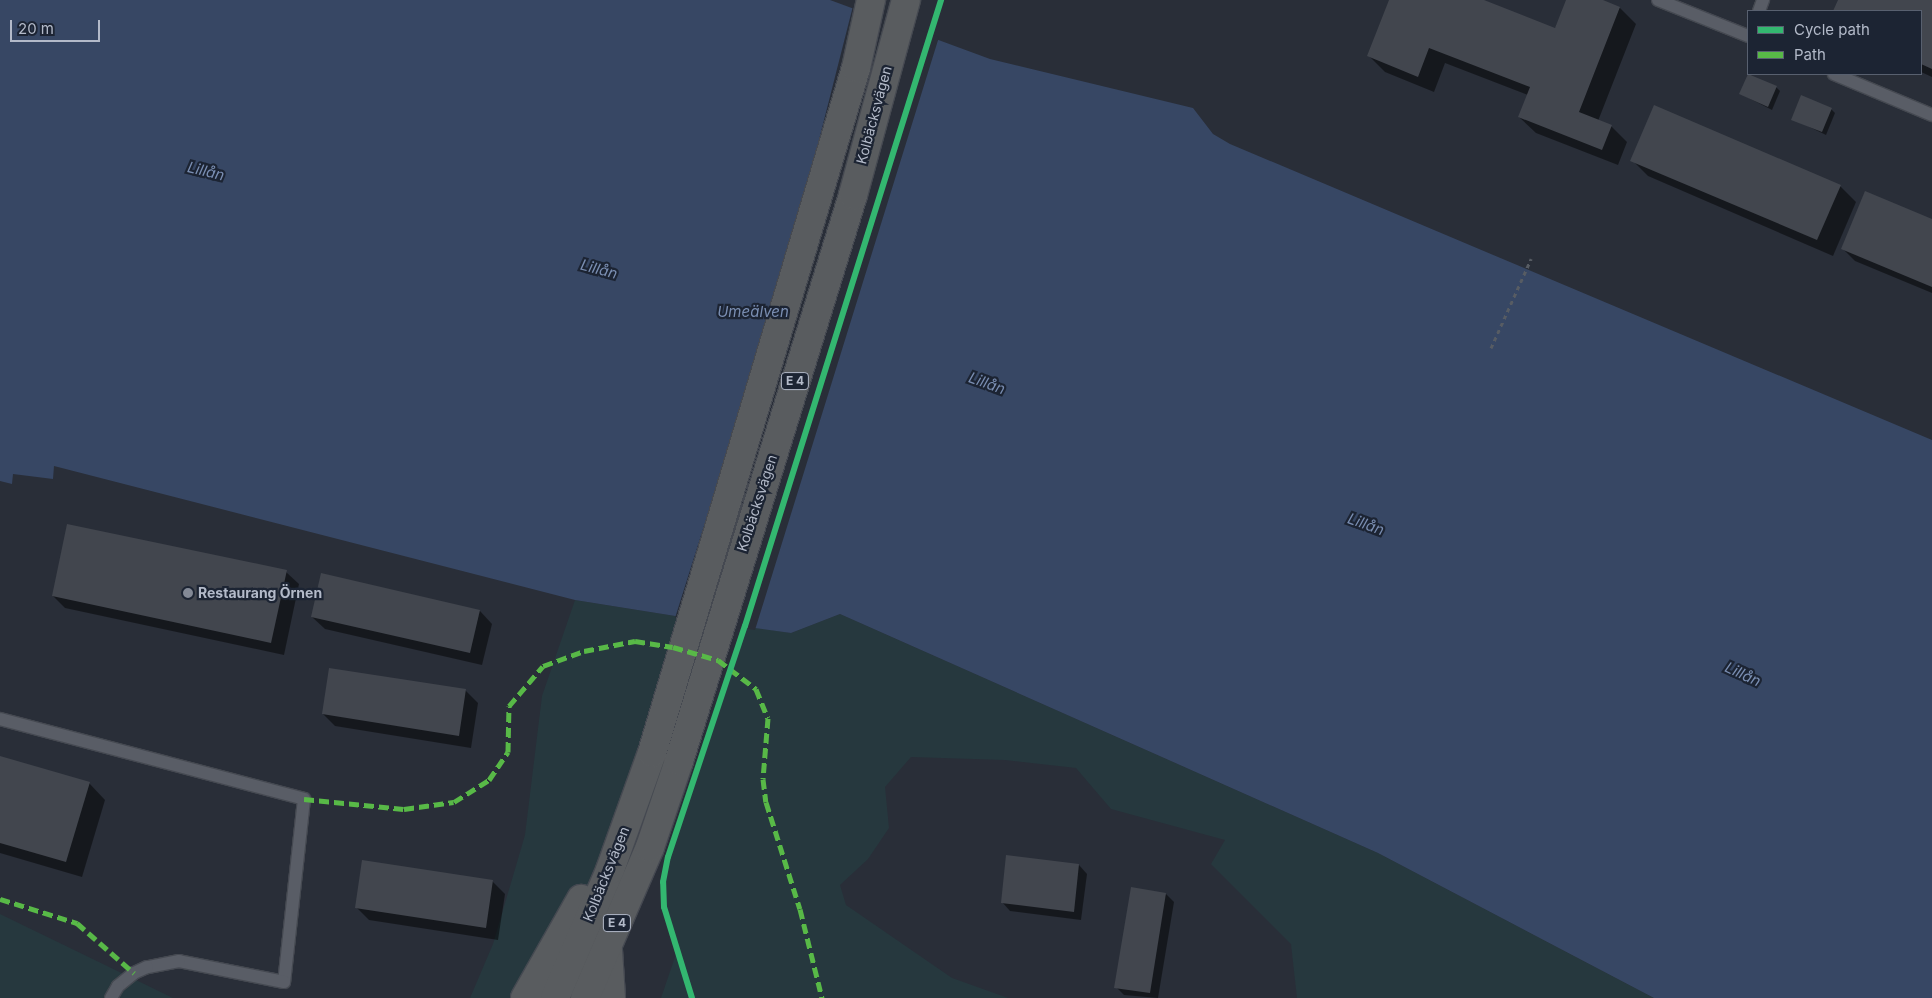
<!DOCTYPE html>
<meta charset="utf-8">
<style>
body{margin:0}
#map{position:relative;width:1932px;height:998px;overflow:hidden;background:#292e38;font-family:Inter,sans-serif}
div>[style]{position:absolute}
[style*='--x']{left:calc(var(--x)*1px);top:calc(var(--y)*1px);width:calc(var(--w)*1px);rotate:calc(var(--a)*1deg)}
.green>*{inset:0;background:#26383e}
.water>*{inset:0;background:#374764}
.pier>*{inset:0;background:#292e38}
.shadow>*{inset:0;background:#0007}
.building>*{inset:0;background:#42464e}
.path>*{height:3px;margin-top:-1.5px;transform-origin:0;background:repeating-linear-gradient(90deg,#575c63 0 4px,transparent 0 8px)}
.roads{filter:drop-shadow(1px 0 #454951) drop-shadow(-1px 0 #454951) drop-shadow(0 1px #454951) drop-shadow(0 -1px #454951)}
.lane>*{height:12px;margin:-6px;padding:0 6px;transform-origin:6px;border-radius:6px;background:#595d66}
.highway>*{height:28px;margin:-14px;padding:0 14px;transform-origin:14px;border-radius:14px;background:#595c5f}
.quiet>*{height:5px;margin-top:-2.5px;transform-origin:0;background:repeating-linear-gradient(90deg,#58b947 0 10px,transparent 0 15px)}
.cycleway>*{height:6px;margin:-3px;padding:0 3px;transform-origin:3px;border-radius:3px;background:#33b770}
.dots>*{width:14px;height:14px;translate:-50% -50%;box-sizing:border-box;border:2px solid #1c2433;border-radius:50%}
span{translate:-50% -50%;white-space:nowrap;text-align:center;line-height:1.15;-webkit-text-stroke:4.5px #1c2433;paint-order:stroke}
.shield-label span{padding:1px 4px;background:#1c2433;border:1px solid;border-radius:4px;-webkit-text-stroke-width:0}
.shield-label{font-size:12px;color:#b3bac9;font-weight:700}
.street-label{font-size:14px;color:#b3bac9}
.poi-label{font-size:14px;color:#b3bac9;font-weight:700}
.left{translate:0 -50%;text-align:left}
.water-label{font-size:15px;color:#7a8eb2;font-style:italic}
.legend{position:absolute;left:1747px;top:10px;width:175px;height:65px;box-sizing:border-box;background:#1c2433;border:1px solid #58606f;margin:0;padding:6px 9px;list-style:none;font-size:15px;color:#b3bac9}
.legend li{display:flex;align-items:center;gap:10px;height:25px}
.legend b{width:25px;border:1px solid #58606f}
.scale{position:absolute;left:10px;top:20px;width:90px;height:22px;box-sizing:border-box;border:2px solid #b3bac9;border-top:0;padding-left:6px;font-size:15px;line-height:18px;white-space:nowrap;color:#b3bac9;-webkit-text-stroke:4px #1c2433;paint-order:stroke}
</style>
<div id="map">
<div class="green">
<div style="clip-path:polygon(575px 600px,719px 623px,679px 761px,639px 750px,555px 998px,470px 998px,493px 944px,525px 835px,542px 696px)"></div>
<div style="clip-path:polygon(840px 614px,1378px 853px,1654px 998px,1297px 998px,1291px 944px,1211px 864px,1225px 840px,1111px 809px,1076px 768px,1005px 760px,911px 757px,885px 787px,889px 828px,868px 859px,840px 885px,846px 905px,952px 978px,1008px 998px,661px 998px,676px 954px,664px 907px,663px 882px,668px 857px,745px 626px,791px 633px)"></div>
<div style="clip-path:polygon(0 914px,173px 998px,0 998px)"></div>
</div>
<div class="water">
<div style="clip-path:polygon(0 0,830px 0,990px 59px,1193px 108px,1213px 134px,1230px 144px,1932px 440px,1932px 998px,1654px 998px,1378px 853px,840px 614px,791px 633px,719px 623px,575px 600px,54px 466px,53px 479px,13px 474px,12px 484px,0 481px)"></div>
</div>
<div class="pier">
<div style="clip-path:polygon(853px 6px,939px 37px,755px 630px,675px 618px,792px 246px)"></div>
</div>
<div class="shadow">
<div style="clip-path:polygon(1391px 0,1481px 0,1555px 29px,1567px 0,1600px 0,1620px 8px,1636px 24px,1598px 121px,1611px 126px,1627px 142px,1618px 165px,1536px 133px,1519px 117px,1528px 95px,1445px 63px,1434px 92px,1385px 72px,1369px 56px)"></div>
<div style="clip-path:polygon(1839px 0,1932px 0,1932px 77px,1921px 72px,1921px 11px,1834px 11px)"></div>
<div style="clip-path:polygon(1776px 87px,1780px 91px,1772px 110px,1741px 94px)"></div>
<div style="clip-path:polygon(1831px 109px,1835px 113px,1826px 135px,1793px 119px)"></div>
<div style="clip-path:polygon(1632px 160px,1840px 186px,1856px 202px,1833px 256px,1648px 176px)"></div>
<div style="clip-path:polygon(1932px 221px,1932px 293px,1855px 261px,1842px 248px)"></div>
<div style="clip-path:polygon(286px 572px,299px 584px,284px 655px,65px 608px,53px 596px)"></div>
<div style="clip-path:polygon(480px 611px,492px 624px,482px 665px,325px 629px,312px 617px)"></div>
<div style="clip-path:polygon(465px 690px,478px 703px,471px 748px,335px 726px,323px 714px)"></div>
<div style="clip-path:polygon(0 758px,89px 783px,105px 800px,82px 877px,0 853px)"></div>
<div style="clip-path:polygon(1079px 865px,1087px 874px,1081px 920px,1010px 911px,1002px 902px)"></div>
<div style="clip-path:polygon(492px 881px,505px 894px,498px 940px,369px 920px,357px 908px)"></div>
<div style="clip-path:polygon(1166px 894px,1174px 902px,1158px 998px,1124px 995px,1116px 987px)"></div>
</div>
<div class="building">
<div style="clip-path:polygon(1389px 0,1484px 0,1555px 28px,1566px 0,1603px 0,1620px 7px,1579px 112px,1612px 125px,1602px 150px,1518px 117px,1530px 87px,1429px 48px,1418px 77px,1367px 56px)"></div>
<div style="clip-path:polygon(1838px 0,1932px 0,1932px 69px,1921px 64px,1921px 11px,1833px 11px)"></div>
<div style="clip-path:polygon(1748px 74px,1777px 86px,1768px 107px,1739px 94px)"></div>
<div style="clip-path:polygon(1801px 95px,1832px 108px,1822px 132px,1791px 120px)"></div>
<div style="clip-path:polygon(1654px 105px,1841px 185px,1817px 240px,1630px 161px)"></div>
<div style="clip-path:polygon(1865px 191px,1932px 219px,1932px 287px,1841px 249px)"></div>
<div style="clip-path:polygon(67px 524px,287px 570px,271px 643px,52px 596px)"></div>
<div style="clip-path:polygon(321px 573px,480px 610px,470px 653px,311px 617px)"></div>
<div style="clip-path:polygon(329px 668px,466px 689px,459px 736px,322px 714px)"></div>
<div style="clip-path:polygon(0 756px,90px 782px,66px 862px,0 843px)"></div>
<div style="clip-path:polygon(1006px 855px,1079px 864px,1074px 912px,1001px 903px)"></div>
<div style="clip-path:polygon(362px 860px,493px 880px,486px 928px,355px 908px)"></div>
<div style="clip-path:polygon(1131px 887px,1166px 893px,1150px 993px,1114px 988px)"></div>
</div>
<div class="path">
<div style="--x:1491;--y:348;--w:98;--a:-65.8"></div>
</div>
<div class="roads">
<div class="lane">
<div style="--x:1658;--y:0;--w:97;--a:21.8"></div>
<div style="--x:1759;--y:11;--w:12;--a:-70"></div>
<div style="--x:1834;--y:74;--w:106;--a:22.7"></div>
<div style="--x:0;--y:719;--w:314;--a:14.7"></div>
<div style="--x:304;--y:799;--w:184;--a:96.2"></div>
<div style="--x:284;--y:982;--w:107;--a:-168.7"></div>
<div style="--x:179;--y:961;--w:33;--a:169"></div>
<div style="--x:147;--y:967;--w:14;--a:155"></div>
<div style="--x:134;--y:973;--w:21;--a:141"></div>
<div style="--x:118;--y:986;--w:14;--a:120"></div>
</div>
<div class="highway">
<div style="--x:608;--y:950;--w:48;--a:86.4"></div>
<div style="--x:525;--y:998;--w:114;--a:-60.5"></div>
<div style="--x:555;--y:998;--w:139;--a:-66.7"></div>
<div style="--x:610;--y:870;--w:124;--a:-70.3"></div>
<div style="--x:652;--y:753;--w:715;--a:-73.42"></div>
<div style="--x:856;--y:68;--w:70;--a:-77.6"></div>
<div style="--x:585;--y:998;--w:164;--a:-66.7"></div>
<div style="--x:650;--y:847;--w:91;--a:-71.4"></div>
<div style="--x:679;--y:761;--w:592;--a:-72.91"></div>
<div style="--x:853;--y:195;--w:202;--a:-74.8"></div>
</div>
</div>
<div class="quiet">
<div style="--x:304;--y:799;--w:100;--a:5.7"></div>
<div style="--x:404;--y:809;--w:50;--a:-8"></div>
<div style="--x:454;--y:802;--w:41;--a:-32.2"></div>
<div style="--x:489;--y:780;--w:34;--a:-56"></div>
<div style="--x:508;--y:752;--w:46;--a:-88.8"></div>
<div style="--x:509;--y:706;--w:52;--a:-49.6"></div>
<div style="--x:543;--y:666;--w:44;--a:-20.1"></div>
<div style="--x:584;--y:651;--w:52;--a:-11.1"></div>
<div style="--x:635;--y:641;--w:38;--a:9"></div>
<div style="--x:673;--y:647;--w:47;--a:16.1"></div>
<div style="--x:718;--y:660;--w:48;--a:37.3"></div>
<div style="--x:756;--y:689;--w:31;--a:68"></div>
<div style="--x:768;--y:718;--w:61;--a:94.7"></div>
<div style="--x:763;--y:779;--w:23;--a:83"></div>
<div style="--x:766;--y:802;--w:112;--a:72.4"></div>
<div style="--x:800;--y:909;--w:92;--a:76.1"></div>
<div style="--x:0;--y:899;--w:81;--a:17.3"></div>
<div style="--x:77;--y:923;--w:76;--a:41.3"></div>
</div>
<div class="cycleway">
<div style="--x:692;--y:998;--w:95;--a:-107.1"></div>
<div style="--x:664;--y:907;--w:25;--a:-92"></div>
<div style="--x:663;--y:882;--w:25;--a:-79"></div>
<div style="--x:668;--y:857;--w:243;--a:-71.6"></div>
<div style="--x:745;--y:626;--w:656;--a:-72.61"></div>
</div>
<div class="dots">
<div style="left:188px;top:593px;background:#838996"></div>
</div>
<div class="shield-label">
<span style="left:795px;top:381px">E 4</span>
<span style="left:617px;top:923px">E 4</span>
</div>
<div class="street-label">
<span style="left:874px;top:115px;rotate:-75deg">Kolbäcksvägen</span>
<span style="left:757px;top:503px;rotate:-72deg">Kolbäcksvägen</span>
<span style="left:606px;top:874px;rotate:-68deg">Kolbäcksvägen</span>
</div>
<div class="poi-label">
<span class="left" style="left:198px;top:593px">Restaurang Örnen</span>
</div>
<div class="water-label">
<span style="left:206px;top:171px;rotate:14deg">Lillån</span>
<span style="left:599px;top:269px;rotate:15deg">Lillån</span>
<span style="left:753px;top:312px">Umeälven</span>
<span style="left:987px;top:383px;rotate:20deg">Lillån</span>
<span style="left:1366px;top:524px;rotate:20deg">Lillån</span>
<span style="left:1743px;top:674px;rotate:25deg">Lillån</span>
</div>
<ul class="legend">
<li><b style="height:6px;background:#33b770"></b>Cycle path</li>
<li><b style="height:6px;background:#58b947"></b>Path</li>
</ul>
<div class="scale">20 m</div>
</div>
